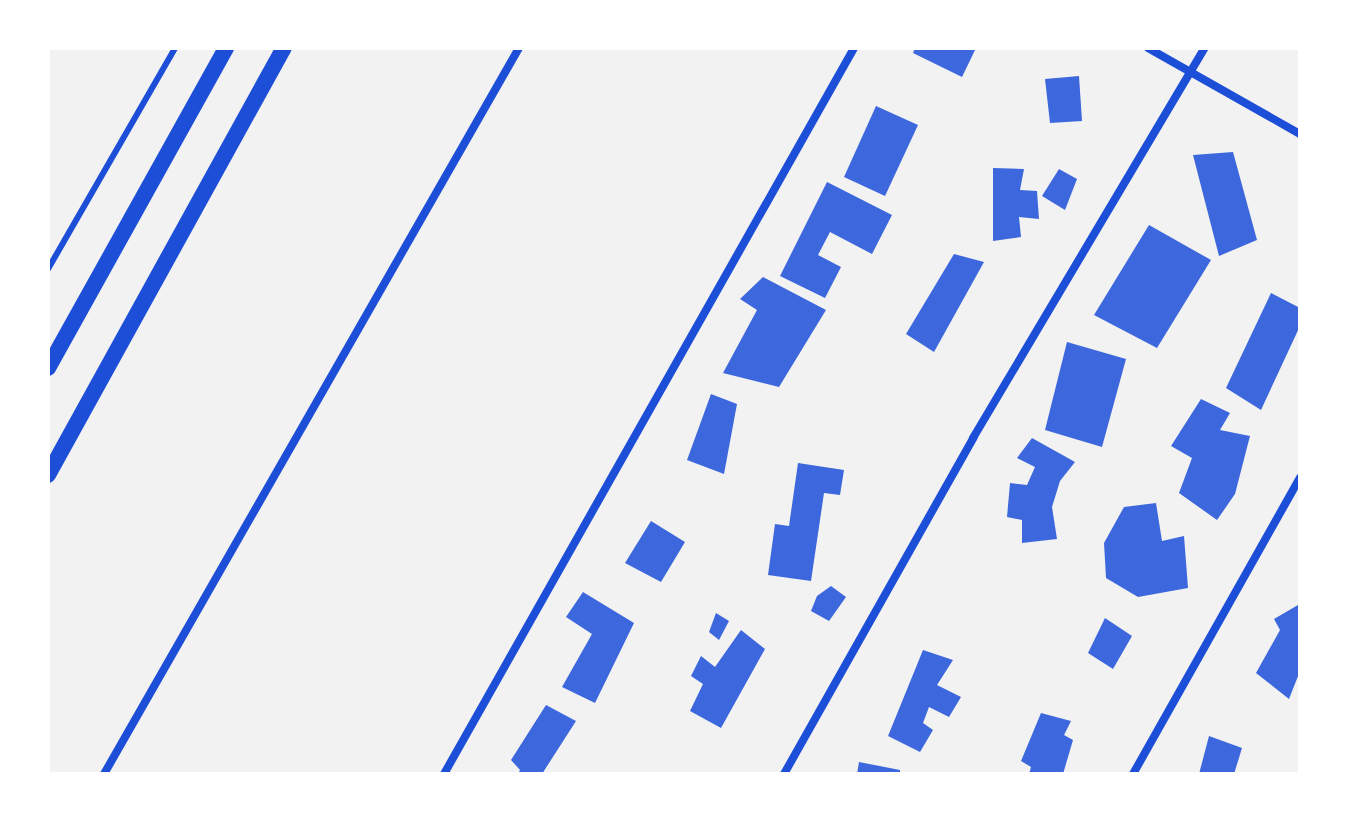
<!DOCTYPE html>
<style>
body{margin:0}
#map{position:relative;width:1348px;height:822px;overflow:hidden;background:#f2f2f2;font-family:"Asap Condensed",sans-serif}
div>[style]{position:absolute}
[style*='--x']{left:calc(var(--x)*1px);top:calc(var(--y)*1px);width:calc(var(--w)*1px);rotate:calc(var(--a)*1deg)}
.building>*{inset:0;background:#3d67dc}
.service>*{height:6px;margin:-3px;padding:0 3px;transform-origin:3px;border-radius:3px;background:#1d4ed8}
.minor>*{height:8px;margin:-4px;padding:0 4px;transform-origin:4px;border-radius:4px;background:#1d4ed8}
.secondary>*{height:16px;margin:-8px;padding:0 8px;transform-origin:8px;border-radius:8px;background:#1d4ed8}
span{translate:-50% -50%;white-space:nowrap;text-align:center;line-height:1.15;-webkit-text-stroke:6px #fff;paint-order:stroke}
.frame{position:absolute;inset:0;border:50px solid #fff;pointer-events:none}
</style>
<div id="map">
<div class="building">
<div style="clip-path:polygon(915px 48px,976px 48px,962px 77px,913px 53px)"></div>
<div style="clip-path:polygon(1079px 76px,1082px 121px,1050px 123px,1045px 79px)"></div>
<div style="clip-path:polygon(876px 106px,918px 125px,885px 196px,844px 177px)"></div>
<div style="clip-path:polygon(1233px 152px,1257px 240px,1219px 256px,1193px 155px)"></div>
<div style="clip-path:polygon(993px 168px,1024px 169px,1020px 190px,1037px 191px,1039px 219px,1019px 217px,1021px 237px,993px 241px)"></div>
<div style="clip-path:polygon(1059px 169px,1077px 179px,1065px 210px,1042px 196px)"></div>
<div style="clip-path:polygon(827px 182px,892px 215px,872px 254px,830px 232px,818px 255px,841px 267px,825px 298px,780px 276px)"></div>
<div style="clip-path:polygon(1149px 225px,1211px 260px,1157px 348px,1094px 315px)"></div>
<div style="clip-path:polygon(954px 254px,984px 262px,934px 352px,906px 334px)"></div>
<div style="clip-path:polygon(763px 277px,826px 310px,779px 387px,723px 373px,757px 310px,740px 299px)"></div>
<div style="clip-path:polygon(1271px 293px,1300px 308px,1300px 326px,1261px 410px,1226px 388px)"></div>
<div style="clip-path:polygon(1067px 342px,1126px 359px,1102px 447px,1045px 430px)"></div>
<div style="clip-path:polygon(711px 394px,737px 404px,724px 474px,687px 460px)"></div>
<div style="clip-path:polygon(1201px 399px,1230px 413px,1220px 430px,1250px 436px,1235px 494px,1217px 520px,1179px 493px,1192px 458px,1171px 446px)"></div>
<div style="clip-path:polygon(1032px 438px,1075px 462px,1060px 481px,1052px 507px,1057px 539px,1022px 543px,1022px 520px,1007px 517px,1010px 483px,1027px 485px,1035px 467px,1017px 458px)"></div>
<div style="clip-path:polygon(798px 463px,844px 470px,840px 495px,824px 493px,811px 581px,768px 575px,775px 524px,789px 526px)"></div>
<div style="clip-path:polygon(1156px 503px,1162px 541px,1184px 536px,1188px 588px,1138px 597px,1106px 578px,1104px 543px,1124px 507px)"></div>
<div style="clip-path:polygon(651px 521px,685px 542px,661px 582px,625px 563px)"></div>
<div style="clip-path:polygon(831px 586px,846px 597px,829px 621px,811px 611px,817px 596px)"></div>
<div style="clip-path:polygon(583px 592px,634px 623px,595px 703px,562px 687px,592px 634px,566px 617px)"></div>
<div style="clip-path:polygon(1298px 605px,1300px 671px,1289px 699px,1256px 673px,1280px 630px,1274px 619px)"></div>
<div style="clip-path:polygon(716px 613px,729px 621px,719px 640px,709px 632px)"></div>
<div style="clip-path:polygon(1105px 618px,1132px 636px,1113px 669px,1088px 653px)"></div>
<div style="clip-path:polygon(741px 630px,765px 649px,721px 728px,690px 711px,703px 684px,691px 676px,701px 656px,715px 667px)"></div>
<div style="clip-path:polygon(923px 650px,953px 660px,937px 685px,961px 697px,949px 717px,929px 707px,923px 723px,933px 730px,920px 752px,888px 736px)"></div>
<div style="clip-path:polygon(546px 705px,576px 721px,542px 774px,518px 774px,520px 770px,511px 760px)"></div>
<div style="clip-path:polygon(1041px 713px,1071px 721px,1064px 735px,1073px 740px,1063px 774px,1029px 774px,1031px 767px,1021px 761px)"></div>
<div style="clip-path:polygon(1209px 736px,1242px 748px,1234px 774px,1199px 774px)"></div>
<div style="clip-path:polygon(859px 762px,900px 770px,900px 774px,857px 774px)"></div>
</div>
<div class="service">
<div style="--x:48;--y:269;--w:255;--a:-60.1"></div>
</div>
<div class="minor">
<div style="--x:1148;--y:48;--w:175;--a:29.5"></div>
<div style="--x:104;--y:774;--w:836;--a:-60.25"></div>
<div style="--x:444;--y:774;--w:834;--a:-60.54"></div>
<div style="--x:784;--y:774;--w:386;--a:-60.6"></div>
<div style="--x:973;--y:438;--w:454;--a:-59.3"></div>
<div style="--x:1133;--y:774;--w:340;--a:-60.6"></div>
</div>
<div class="secondary">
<div style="--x:48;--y:368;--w:366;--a:-60.9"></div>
<div style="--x:48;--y:475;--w:488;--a:-61.1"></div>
</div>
<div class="frame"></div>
</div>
